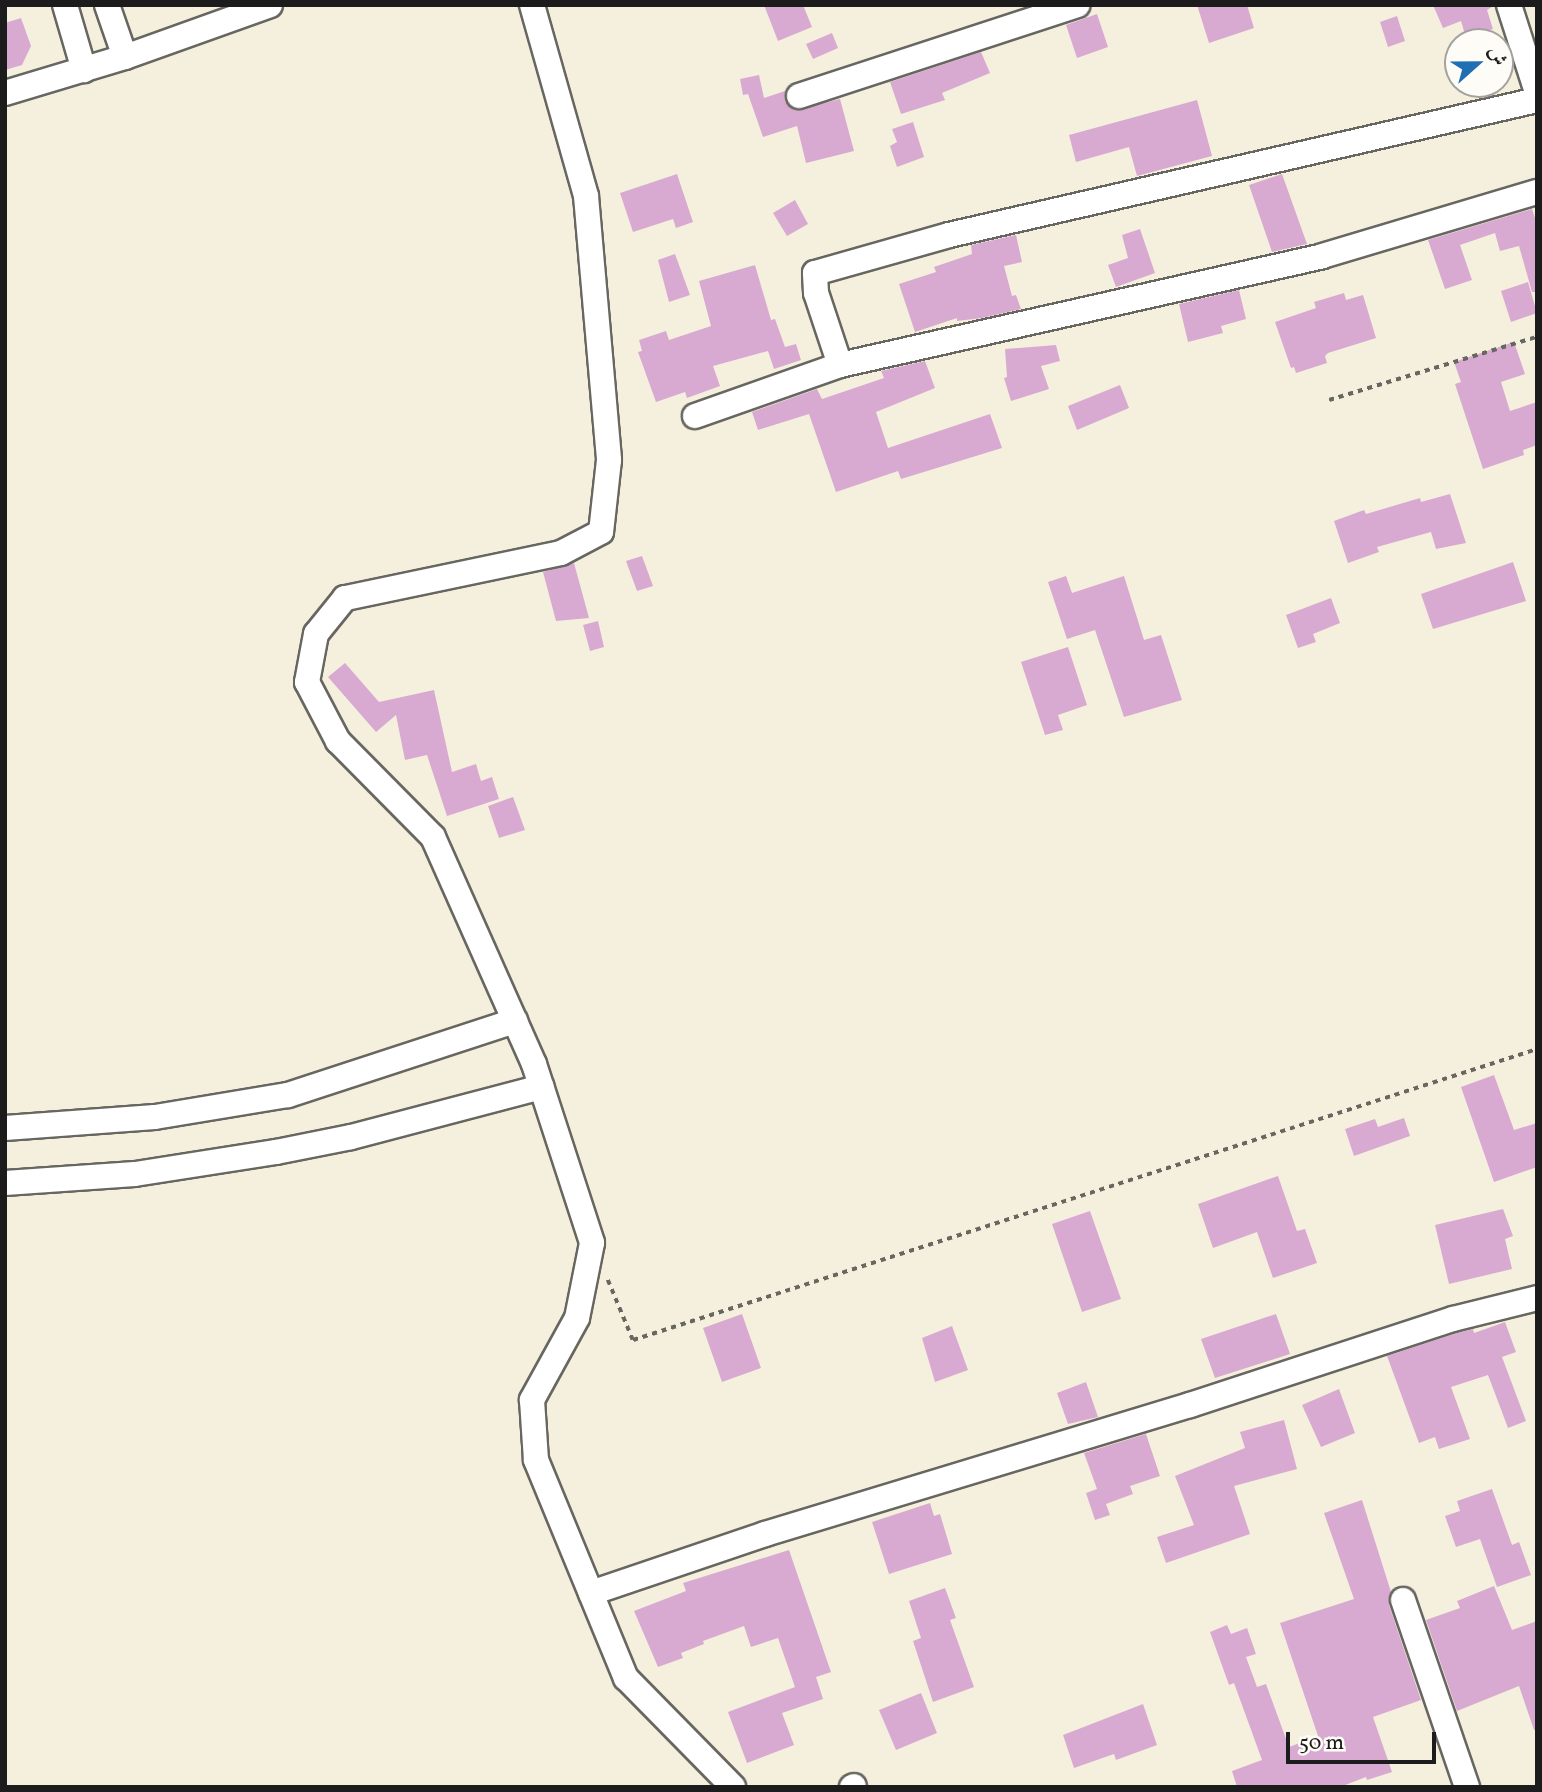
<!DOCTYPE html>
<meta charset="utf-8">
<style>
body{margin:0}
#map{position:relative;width:1542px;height:1792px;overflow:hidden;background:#f4f0dd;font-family:Vollkorn,Amiri,serif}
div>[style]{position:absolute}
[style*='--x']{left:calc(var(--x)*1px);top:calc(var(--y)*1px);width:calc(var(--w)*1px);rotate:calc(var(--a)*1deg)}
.building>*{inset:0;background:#d9aad1}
.path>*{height:3.5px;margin-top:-1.75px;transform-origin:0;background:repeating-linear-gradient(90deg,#686660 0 5px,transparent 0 10px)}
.roads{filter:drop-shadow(2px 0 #686660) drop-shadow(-2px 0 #686660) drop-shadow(0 2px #686660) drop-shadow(0 -2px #686660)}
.minor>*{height:24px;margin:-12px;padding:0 12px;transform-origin:12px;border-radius:12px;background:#fff}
span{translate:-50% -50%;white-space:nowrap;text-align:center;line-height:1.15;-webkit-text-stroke:6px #fdfcf7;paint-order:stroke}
.frame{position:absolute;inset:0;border:7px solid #1c1c1c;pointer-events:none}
.north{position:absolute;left:1444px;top:28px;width:70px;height:70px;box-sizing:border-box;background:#fdfcf7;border:2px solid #a3a29f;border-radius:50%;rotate:69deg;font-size:19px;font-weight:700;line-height:28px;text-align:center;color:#1c1c1c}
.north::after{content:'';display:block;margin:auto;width:24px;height:32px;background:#1f6fb2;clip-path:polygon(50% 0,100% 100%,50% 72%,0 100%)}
.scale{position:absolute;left:1286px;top:1732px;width:150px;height:32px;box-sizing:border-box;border:4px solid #1c1c1c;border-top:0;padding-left:9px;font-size:21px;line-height:24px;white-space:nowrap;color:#1c1c1c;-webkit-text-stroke:5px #fdfcf7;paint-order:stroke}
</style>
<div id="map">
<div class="building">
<div style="clip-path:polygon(764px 5px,803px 5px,812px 27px,778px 41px)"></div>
<div style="clip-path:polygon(1197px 5px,1247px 5px,1254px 28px,1209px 43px)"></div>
<div style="clip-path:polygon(1433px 5px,1495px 5px,1487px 10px,1493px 29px,1466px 38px,1461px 21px,1443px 28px)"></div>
<div style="clip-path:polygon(1097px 14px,1108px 47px,1077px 58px,1066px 25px)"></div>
<div style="clip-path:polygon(1397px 16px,1405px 41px,1388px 47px,1380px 22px)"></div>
<div style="clip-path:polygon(21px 18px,31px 46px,22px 65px,5px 70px,5px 23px)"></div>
<div style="clip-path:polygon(832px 33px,838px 48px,813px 59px,806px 44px)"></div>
<div style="clip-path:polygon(981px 52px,990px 73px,942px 93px,945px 100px,901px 114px,890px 82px)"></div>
<div style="clip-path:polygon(759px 75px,764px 98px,785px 91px,785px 101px,795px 110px,840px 99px,854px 151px,806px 163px,797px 126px,763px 137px,748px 94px,743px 95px,740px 79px)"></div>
<div style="clip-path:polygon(1197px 100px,1212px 156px,1137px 176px,1129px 147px,1076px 162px,1069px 135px)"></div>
<div style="clip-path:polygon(913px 122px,924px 157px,897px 167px,890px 146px,897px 142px,892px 129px)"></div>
<div style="clip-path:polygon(677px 174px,693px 222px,676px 228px,673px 219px,633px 232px,620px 193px)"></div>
<div style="clip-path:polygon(1282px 174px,1307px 244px,1272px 252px,1249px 185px)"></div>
<div style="clip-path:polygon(795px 200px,808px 224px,787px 236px,773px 213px)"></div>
<div style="clip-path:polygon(1532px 209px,1537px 224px,1537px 292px,1532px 292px,1519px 246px,1500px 251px,1495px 233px,1460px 245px,1472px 280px,1445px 289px,1428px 240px)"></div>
<div style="clip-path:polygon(1140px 229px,1155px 273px,1116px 287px,1108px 265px,1128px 258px,1122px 235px)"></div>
<div style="clip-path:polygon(1016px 235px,1022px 262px,1004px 266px,1012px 296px,1016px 295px,1021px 309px,982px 318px,957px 321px,957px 318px,915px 332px,899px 284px,936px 272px,934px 267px,972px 254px,971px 245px)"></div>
<div style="clip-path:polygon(675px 254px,690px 295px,669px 302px,658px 260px)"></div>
<div style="clip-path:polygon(755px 265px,771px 320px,775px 319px,785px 347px,796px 344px,801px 360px,774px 369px,768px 351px,713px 366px,720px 386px,687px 398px,685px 392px,656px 402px,638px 352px,642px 351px,639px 340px,666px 331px,669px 340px,711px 326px,699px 281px)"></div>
<div style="clip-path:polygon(1528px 282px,1537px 313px,1511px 322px,1501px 291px)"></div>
<div style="clip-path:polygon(1239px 290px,1246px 319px,1221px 326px,1223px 333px,1188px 342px,1179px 304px)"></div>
<div style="clip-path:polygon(1344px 293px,1346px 300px,1363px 295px,1376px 338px,1328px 353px,1325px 356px,1327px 363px,1296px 373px,1294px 367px,1291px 368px,1275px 322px,1316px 308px,1314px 302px)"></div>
<div style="clip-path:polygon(1514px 342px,1525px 374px,1501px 382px,1510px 411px,1537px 402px,1537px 445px,1523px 450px,1524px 455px,1483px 469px,1455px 384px,1461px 382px,1454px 362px)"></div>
<div style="clip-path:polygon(1056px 345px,1060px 361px,1041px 366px,1049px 389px,1011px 401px,1004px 378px,1007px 377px,1005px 349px)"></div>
<div style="clip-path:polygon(925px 361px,935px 388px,876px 412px,888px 448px,990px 414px,1002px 448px,901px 479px,898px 471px,836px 492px,809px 414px,758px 430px,752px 412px,817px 389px,822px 399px,884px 378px,881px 371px)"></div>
<div style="clip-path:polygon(1120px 385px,1129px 408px,1077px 430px,1068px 406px)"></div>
<div style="clip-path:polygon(1450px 494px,1466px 543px,1436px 549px,1431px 532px,1377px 547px,1379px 552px,1348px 563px,1334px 521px,1364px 510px,1366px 514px,1420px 498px,1421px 502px)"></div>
<div style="clip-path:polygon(642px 556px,653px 586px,637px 591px,626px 561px)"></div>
<div style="clip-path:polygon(1513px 562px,1526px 601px,1433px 629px,1421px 594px)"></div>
<div style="clip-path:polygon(574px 563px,589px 618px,556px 621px,543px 572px)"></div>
<div style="clip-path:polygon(1066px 576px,1072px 593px,1124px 576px,1144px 640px,1161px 635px,1182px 700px,1124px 717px,1095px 630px,1067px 639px,1048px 582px)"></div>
<div style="clip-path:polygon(1331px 598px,1340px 623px,1313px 634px,1316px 642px,1298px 648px,1286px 615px)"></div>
<div style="clip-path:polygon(598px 621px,604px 647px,590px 651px,583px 625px)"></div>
<div style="clip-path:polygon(1068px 647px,1087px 705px,1058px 715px,1063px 730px,1045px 735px,1021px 662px)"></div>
<div style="clip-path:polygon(345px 663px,379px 702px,434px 690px,452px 772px,476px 764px,481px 781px,492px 777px,499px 799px,447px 816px,427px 755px,405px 760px,396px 715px,376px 732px,328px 677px)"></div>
<div style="clip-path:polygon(513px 797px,525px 830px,499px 838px,488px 806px)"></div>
<div style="clip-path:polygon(1494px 1075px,1514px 1130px,1537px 1123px,1537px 1167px,1494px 1182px,1461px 1087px)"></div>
<div style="clip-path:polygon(1404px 1118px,1410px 1136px,1354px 1156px,1345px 1129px,1375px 1119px,1378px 1127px)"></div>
<div style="clip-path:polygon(1278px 1176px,1297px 1231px,1305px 1229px,1317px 1263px,1273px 1278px,1257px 1232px,1213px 1248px,1198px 1204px)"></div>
<div style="clip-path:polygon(1503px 1209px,1513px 1236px,1505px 1239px,1512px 1269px,1449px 1284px,1435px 1225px)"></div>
<div style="clip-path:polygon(1090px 1211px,1121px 1299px,1082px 1312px,1052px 1224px)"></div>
<div style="clip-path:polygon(742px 1314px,761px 1368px,722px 1382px,703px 1328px)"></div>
<div style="clip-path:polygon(1276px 1314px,1290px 1354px,1215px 1378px,1201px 1339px)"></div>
<div style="clip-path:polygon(1505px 1322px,1516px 1352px,1502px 1357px,1526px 1421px,1508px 1428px,1488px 1375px,1451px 1387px,1470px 1439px,1439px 1449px,1435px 1437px,1419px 1443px,1387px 1356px,1457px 1333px,1473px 1329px,1474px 1333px)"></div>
<div style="clip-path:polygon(952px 1326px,968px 1370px,935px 1382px,922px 1338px)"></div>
<div style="clip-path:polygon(1086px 1382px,1098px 1417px,1068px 1424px,1057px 1393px)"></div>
<div style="clip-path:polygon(1339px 1389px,1355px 1433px,1321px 1447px,1302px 1405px)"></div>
<div style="clip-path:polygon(1284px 1420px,1297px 1469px,1234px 1486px,1250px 1534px,1166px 1563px,1157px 1537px,1194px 1525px,1175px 1476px,1245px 1448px,1240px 1432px)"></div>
<div style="clip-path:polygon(1146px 1434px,1160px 1476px,1130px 1486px,1133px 1494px,1106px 1504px,1110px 1515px,1095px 1520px,1086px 1493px,1097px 1489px,1084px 1453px)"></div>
<div style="clip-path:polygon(1492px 1489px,1512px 1545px,1519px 1542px,1531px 1575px,1497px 1587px,1480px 1539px,1456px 1547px,1445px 1516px,1460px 1511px,1457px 1501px)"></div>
<div style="clip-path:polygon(1362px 1500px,1391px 1592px,1389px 1605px,1421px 1700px,1373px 1717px,1392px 1772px,1367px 1780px,1366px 1777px,1340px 1787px,1237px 1787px,1232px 1771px,1262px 1760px,1234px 1683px,1229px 1685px,1210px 1632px,1227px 1625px,1231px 1634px,1247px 1628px,1256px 1654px,1246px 1657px,1257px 1687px,1266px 1684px,1289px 1747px,1318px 1736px,1280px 1623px,1354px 1599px,1324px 1513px)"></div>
<div style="clip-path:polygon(930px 1503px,934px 1516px,940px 1514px,952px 1554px,889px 1574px,872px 1522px)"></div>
<div style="clip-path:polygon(789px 1550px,831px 1672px,816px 1677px,823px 1699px,782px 1713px,794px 1745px,747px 1763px,728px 1712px,795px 1687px,778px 1638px,751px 1647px,744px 1626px,703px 1641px,704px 1644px,681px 1653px,683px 1658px,658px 1667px,634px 1611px,686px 1591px,683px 1583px)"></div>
<div style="clip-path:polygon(1494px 1586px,1512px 1630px,1537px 1621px,1537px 1730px,1534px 1730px,1519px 1686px,1457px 1711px,1426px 1620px,1460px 1608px,1457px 1601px)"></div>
<div style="clip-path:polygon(945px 1588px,956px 1618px,950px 1620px,974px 1687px,933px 1702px,913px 1641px,921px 1638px,909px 1601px)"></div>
<div style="clip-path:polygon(921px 1693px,937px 1733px,896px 1750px,879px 1710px)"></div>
<div style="clip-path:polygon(1143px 1704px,1157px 1745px,1116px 1760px,1114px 1754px,1074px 1768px,1063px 1735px)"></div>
</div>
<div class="path">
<div style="--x:1329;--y:400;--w:217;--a:-16.9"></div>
<div style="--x:608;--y:1280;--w:65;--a:67.4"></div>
<div style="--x:633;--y:1340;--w:950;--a:-17.84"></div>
</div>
<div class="roads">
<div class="minor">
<div style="--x:65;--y:5;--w:68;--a:73.7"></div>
<div style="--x:107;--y:5;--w:55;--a:70.9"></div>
<div style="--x:532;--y:5;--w:198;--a:74.2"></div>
<div style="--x:586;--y:196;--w:265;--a:85"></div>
<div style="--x:609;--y:460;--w:72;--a:96.3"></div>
<div style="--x:601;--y:532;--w:45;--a:152.3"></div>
<div style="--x:561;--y:553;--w:221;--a:168.2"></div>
<div style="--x:345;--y:598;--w:46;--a:128.9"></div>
<div style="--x:316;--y:634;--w:49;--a:100.6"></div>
<div style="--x:307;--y:682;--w:67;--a:62.3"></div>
<div style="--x:338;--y:741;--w:135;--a:45.3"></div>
<div style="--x:433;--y:837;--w:248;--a:66"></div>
<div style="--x:534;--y:1064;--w:188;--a:72"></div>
<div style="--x:592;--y:1243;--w:76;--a:101.3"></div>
<div style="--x:577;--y:1318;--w:94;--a:118.8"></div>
<div style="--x:532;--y:1400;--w:60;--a:86.2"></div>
<div style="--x:536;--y:1460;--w:236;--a:67.6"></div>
<div style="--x:626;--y:1678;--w:153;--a:45.5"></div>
<div style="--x:1509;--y:5;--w:91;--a:72.2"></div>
<div style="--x:5;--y:93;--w:125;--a:-16.7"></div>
<div style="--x:125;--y:57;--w:154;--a:-19.7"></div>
<div style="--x:799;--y:96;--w:293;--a:-18.1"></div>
<div style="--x:840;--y:365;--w:76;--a:-108.4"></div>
<div style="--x:816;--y:293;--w:20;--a:-93"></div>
<div style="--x:815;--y:273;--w:139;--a:-15.8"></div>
<div style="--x:949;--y:235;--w:603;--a:-12.93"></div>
<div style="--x:695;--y:416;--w:154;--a:-19.4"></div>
<div style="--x:840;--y:365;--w:494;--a:-12.7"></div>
<div style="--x:1322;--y:256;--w:224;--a:-16.6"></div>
<div style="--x:5;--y:1128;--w:150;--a:-4.2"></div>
<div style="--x:155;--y:1117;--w:135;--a:-9.4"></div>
<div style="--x:288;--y:1095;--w:239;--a:-18.1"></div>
<div style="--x:5;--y:1183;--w:130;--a:-4"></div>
<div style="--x:135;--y:1174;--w:143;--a:-8.9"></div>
<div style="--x:276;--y:1152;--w:76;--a:-11.3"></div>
<div style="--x:351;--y:1137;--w:197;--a:-14.7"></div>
<div style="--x:591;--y:1593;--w:184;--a:-18.7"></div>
<div style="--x:765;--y:1534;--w:444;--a:-16.9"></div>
<div style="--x:1190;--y:1405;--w:277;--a:-18.1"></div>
<div style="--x:1453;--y:1319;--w:87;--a:-14"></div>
<div style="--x:1403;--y:1600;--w:198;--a:71.1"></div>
<div style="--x:852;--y:1787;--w:2;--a:-27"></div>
</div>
</div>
<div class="frame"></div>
<div class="north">ش</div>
<div class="scale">50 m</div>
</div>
